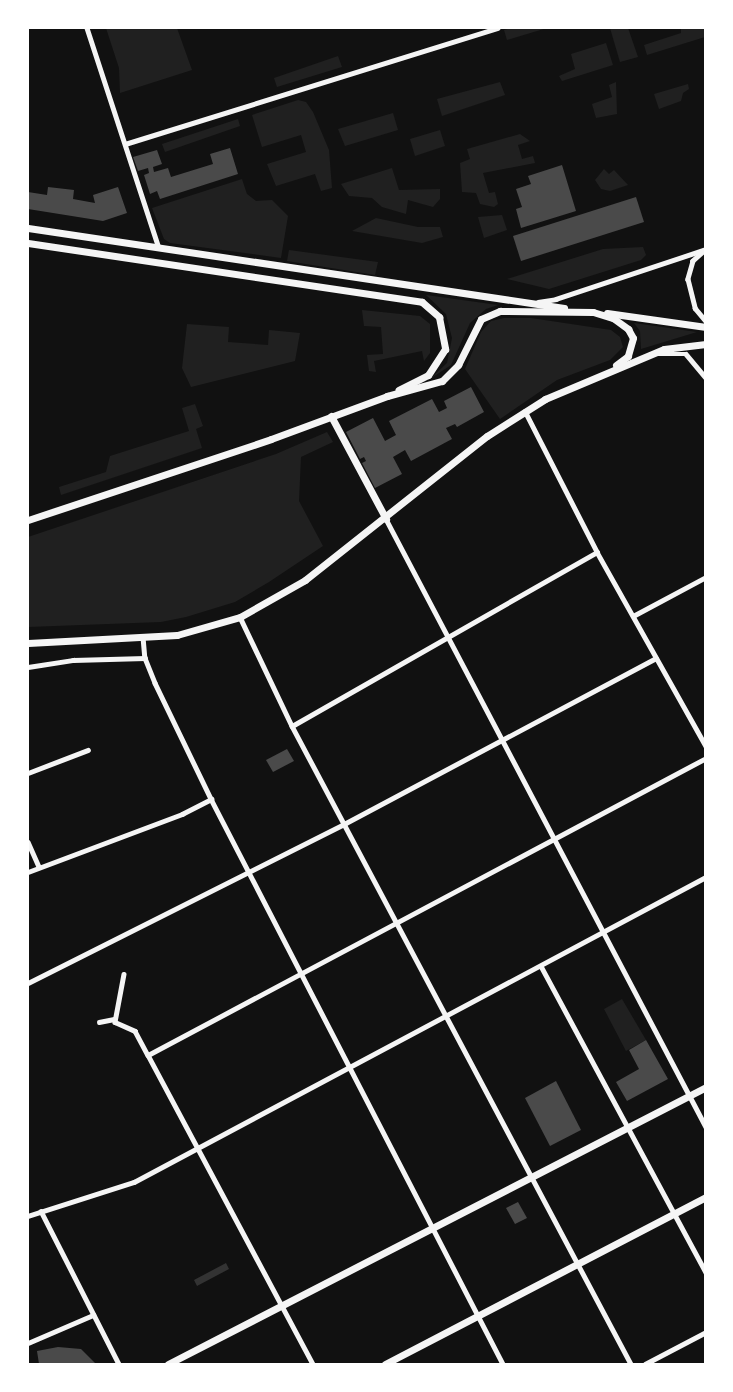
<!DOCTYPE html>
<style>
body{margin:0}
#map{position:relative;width:733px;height:1392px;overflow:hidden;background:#111;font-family:Montserrat,sans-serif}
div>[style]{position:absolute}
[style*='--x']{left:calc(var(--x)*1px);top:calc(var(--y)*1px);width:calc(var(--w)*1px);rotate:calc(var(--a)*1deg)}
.green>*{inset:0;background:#202020}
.water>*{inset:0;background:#333}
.building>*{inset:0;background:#4a4a4a}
.minor>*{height:4.5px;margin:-2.25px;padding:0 2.25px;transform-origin:2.25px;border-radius:2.25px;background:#f5f5f5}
.primary>*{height:7px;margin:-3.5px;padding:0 3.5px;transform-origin:3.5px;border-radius:3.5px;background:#f5f5f5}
span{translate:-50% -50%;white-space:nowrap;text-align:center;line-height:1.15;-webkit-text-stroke:5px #fff;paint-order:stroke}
.frame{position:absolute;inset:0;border:29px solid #fff;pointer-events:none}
</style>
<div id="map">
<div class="green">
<div style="clip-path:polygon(106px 28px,177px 28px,192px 70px,120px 93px,119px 68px)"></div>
<div style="clip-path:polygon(512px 28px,547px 28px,507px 40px,504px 30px)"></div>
<div style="clip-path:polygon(610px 28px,628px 28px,638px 57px,620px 62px)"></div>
<div style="clip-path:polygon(681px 28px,705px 28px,705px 37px,647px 55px,644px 45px,681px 33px)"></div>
<div style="clip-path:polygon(606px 43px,613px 65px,562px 81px,559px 76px,575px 69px,571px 54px)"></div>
<div style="clip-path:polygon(338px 56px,342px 67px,277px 87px,274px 78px)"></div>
<div style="clip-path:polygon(500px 82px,505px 95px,442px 116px,437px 99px)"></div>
<div style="clip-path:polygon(616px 82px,617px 114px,596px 118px,592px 104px,612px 97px,609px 85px)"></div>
<div style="clip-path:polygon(688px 84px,689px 89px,683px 93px,681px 101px,659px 109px,654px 94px)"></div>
<div style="clip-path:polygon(298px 100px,306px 102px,313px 112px,329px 150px,332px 188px,321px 191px,315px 174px,276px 186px,267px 164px,306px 152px,301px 135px,262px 147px,252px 115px)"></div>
<div style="clip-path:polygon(393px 113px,398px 130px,345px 146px,338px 129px)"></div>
<div style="clip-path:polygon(238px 119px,240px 126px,165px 152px,162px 144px)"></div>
<div style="clip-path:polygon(440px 130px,445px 146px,415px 156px,410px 139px)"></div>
<div style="clip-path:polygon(520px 134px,530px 141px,518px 145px,522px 159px,533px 156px,535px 163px,483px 173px,489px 193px,495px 192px,498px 204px,494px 207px,480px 204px,476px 193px,462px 192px,460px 163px,470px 159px,467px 149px)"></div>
<div style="clip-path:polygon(392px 168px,399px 190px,440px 189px,440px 199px,433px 207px,408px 200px,406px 214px,382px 207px,372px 198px,349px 196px,341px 184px)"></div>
<div style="clip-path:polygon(604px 169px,609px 174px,614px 170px,628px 185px,610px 191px,601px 189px,595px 180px)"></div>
<div style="clip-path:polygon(242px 179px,247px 194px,256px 201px,272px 200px,288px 216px,281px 258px,170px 243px,164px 239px,152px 208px)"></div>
<div style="clip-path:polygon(502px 215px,507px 230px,484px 238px,478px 217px)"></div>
<div style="clip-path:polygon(376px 218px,418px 227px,440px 227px,443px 237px,422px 243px,352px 231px)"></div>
<div style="clip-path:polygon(643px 247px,646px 255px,641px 260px,549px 289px,507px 279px,603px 249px)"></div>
<div style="clip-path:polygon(289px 250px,378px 262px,375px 275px,287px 261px)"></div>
<div style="clip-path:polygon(426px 295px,498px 305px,486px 309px,470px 323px,451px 365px,430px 379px,447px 363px,452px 338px,446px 314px)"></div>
<div style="clip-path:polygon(362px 310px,420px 316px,430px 324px,430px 353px,424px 361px,422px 351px,374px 361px,376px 372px,369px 371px,367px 355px,383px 354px,381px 327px,364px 326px)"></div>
<div style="clip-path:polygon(504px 318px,531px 318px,611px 330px,620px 337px,623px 347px,610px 360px,557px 380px,500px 419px,465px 369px,481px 332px,491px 321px)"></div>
<div style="clip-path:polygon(634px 323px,697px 332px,641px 349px,640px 331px)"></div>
<div style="clip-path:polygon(187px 324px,229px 327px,228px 342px,268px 345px,269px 330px,300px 333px,295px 361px,191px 387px,182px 368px)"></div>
<div style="clip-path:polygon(195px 404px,203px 426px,196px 429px,202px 448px,61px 495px,59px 487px,106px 472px,110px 456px,189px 431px,182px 408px)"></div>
<div style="clip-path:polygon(327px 432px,333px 442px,301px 457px,299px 501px,323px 546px,269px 582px,235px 602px,186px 617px,161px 622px,28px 627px,28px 537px,276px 454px)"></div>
<div style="clip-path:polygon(622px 999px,646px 1040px,626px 1051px,604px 1009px)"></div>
</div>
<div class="water">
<div style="clip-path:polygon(226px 1263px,229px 1269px,197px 1286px,194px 1280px)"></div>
</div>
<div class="building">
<div style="clip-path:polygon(230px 148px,238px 174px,160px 199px,157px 191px,150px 194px,144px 175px,149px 173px,148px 168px,138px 171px,133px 157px,157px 150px,162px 164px,153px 167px,154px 172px,168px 168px,171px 177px,213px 164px,210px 154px)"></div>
<div style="clip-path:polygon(562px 165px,576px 211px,521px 228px,516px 209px,522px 207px,516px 189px,531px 184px,528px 176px)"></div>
<div style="clip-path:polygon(48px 187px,74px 190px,73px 199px,95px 203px,93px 195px,118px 187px,127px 213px,103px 221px,28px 209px,28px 192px,47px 195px)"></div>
<div style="clip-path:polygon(636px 197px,644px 222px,521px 261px,513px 236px)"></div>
<div style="clip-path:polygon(471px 387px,484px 412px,457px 427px,455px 424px,446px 428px,452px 439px,411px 461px,405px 450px,393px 457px,402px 474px,375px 488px,362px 463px,366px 461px,364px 457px,360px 459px,346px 432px,373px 418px,385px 441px,396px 435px,389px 421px,432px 399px,439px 412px,447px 408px,444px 401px)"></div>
<div style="clip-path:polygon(287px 749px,294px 761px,273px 772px,266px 760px)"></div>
<div style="clip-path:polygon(646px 1040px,668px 1079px,627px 1101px,616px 1082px,639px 1069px,629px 1050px)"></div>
<div style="clip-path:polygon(556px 1081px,581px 1130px,550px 1146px,525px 1098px)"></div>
<div style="clip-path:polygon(518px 1202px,527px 1218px,515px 1224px,506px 1208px)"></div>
<div style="clip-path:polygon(58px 1347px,81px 1349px,96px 1364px,39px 1364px,37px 1351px)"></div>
</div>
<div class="minor">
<div style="--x:87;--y:28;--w:231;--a:71.9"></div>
<div style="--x:125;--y:144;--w:390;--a:-17.3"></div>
<div style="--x:704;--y:251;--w:15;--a:138"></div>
<div style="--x:693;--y:261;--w:19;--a:106"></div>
<div style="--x:688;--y:279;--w:30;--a:76"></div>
<div style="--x:695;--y:308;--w:17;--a:50"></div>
<div style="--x:538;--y:302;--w:18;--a:-9"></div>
<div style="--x:556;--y:299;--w:158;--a:-18.4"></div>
<div style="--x:658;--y:354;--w:28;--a:0"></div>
<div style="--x:686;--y:354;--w:31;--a:50"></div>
<div style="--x:525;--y:411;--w:158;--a:62.9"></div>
<div style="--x:597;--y:552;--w:223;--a:60.7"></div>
<div style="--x:386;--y:519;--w:687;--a:62.24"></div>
<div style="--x:633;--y:616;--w:83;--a:-28.1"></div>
<div style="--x:240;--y:617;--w:121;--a:64.5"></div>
<div style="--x:292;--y:726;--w:722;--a:62.02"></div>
<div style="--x:143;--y:637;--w:21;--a:85"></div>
<div style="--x:145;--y:658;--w:27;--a:68"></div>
<div style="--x:155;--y:683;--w:129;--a:64.2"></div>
<div style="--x:211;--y:799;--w:636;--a:62.67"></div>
<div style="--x:28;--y:667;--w:46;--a:-8.8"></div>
<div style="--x:73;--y:660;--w:72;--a:-1.6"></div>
<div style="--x:292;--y:726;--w:351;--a:-29.7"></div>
<div style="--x:28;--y:773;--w:64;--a:-21"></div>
<div style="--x:28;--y:842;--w:27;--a:66"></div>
<div style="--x:28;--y:872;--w:165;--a:-20.6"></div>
<div style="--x:182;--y:814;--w:33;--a:-27"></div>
<div style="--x:541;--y:966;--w:348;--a:61.7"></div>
<div style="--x:124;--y:974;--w:49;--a:100.6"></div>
<div style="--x:115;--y:1022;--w:22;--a:24"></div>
<div style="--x:135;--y:1031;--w:27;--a:62"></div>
<div style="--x:148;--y:1055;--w:350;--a:61.9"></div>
<div style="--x:28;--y:983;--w:354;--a:-26.7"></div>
<div style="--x:344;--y:824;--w:353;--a:-28"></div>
<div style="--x:99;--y:1022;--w:15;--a:-11"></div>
<div style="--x:148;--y:1055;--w:632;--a:-28.02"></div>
<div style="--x:41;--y:1211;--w:172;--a:63"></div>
<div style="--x:28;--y:1216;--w:111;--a:-17.8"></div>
<div style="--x:134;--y:1182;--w:648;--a:-28.07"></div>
<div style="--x:28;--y:1343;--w:71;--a:-23.3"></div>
<div style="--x:645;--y:1364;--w:69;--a:-27.7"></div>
</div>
<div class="primary">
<div style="--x:28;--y:228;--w:542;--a:8.49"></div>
<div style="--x:28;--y:243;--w:398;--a:8.5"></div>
<div style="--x:422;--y:302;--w:23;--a:41"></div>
<div style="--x:439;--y:317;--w:33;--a:79"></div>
<div style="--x:445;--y:349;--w:31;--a:123"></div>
<div style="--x:428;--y:375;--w:33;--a:153"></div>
<div style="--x:607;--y:313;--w:100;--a:8"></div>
<div style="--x:331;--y:416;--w:117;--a:61.9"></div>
<div style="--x:28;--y:520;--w:256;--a:-18.4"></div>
<div style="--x:271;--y:439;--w:124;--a:-20.3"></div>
<div style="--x:387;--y:396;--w:57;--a:-15.3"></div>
<div style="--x:442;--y:381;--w:23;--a:-45"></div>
<div style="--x:458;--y:365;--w:51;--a:-63.4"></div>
<div style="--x:481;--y:319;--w:21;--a:-23"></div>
<div style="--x:500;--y:311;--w:93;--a:0.6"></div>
<div style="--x:593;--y:312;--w:21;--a:17"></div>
<div style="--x:613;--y:318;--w:19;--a:36"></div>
<div style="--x:628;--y:329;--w:10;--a:61"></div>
<div style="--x:633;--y:338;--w:19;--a:106"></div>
<div style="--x:628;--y:356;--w:15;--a:143"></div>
<div style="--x:28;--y:643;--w:149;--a:-3.1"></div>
<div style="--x:177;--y:635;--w:66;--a:-15.9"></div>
<div style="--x:240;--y:617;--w:75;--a:-29.6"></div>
<div style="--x:305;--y:580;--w:232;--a:-38.4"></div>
<div style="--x:487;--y:436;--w:69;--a:-32.5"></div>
<div style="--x:545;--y:399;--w:129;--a:-22.8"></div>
<div style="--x:664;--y:349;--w:42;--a:-6.8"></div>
<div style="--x:168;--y:1364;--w:605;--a:-27.24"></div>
<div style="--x:385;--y:1364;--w:362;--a:-27.5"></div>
</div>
<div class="frame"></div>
</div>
